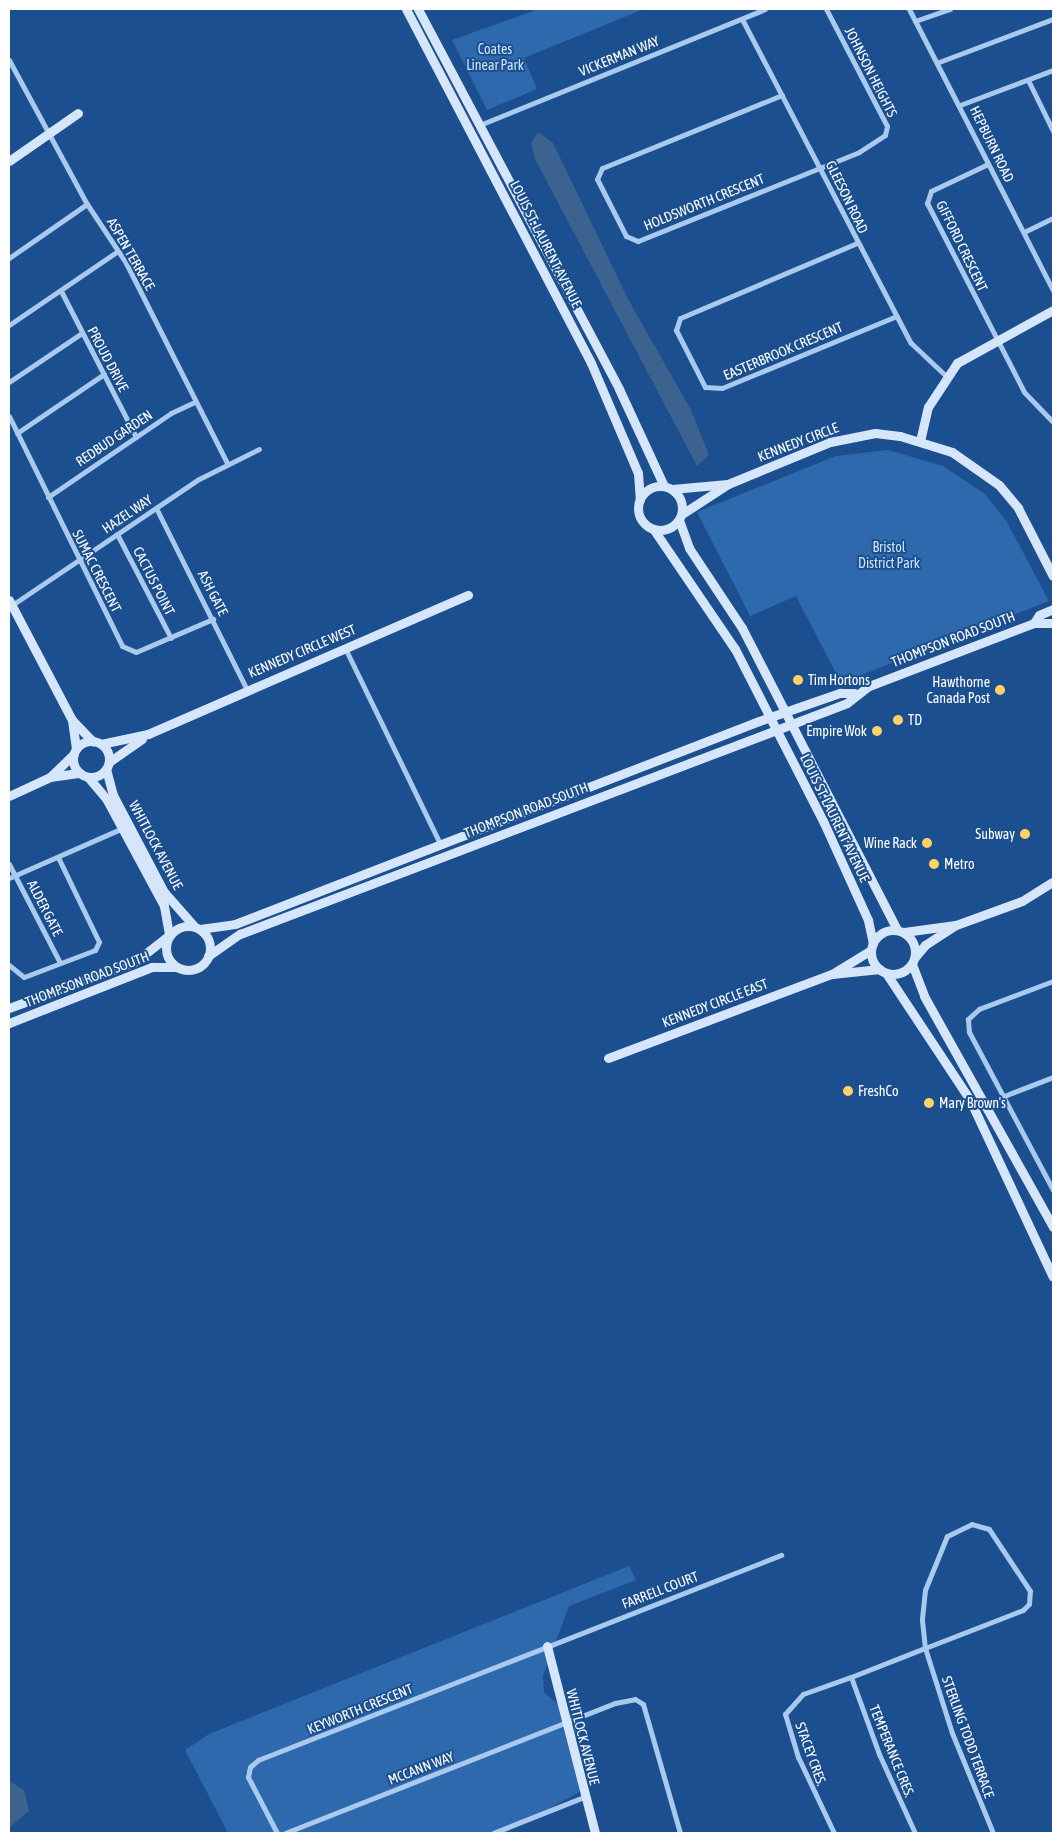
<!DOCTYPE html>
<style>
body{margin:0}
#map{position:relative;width:1062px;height:1842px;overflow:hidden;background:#1b4f8f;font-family:"Asap Condensed",sans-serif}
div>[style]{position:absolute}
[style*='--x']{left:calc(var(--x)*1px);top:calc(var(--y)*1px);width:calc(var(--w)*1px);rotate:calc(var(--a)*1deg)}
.green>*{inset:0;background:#2e69ad}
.water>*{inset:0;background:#3c6290}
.street>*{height:5px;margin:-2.5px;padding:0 2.5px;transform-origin:2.5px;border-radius:2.5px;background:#a9c9ee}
.secondary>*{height:9px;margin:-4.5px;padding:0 4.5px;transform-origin:4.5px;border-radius:4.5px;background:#d6e6fa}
.secondary>.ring{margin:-4.5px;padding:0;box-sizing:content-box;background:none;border:9px solid #d6e6fa;border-radius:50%}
.dots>*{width:14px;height:14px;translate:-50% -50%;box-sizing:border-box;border:2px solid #1b4f8f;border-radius:50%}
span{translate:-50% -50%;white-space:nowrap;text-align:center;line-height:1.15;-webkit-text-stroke:4px #1b4f8f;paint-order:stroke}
.park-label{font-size:14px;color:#cfe3fa}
.street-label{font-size:14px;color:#fff}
.poi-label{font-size:14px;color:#fff}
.left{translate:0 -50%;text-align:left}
.right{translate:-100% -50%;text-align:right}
.frame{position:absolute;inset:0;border:10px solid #fff;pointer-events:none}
</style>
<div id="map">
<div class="green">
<div style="clip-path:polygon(539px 9px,644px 9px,524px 58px,537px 89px,487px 110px,452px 40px)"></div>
<div style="clip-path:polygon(888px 450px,943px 466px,985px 494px,1007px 522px,1049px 601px,841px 683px,796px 596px,750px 616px,697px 512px,836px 456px)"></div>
<div style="clip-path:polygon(629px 1566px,636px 1580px,569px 1606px,543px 1676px,544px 1692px,579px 1723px,573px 1758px,587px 1788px,505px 1833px,228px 1833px,185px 1750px,209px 1734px)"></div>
</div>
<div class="water">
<div style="clip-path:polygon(538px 132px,553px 143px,628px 299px,691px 410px,709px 455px,697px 466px,535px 159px,531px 143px)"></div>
<div style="clip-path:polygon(9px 1781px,24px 1790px,29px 1811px,9px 1828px)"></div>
</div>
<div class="street">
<div style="--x:909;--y:9;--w:316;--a:62.9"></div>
<div style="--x:742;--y:19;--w:365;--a:62.5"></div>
<div style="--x:911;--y:343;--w:47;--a:43.3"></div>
<div style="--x:915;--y:21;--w:37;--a:-19"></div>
<div style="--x:9;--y:60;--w:164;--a:61.6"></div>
<div style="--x:87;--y:204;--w:71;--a:56.5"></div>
<div style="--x:126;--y:263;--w:224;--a:63.2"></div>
<div style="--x:939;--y:62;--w:122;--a:-20.7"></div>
<div style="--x:1028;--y:80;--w:57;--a:63.9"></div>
<div style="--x:782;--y:95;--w:194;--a:157.9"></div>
<div style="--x:602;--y:168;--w:12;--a:114"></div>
<div style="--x:597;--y:179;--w:64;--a:63"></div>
<div style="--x:626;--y:236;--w:13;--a:23"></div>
<div style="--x:638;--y:241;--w:238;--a:-21.9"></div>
<div style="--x:859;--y:152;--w:31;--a:-33"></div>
<div style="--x:885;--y:135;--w:9;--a:-77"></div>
<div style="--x:887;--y:126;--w:132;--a:-117.5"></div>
<div style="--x:960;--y:105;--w:99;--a:-20.6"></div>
<div style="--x:482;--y:124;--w:305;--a:-22.1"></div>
<div style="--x:988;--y:164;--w:63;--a:154.7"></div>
<div style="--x:931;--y:191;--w:13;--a:108"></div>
<div style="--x:927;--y:203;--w:212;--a:62.8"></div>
<div style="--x:1024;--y:392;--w:42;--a:46"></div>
<div style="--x:1024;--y:232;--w:32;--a:-26"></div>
<div style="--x:857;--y:243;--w:192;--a:157"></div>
<div style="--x:680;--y:318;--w:13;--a:108"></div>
<div style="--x:676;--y:330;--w:64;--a:63"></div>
<div style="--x:705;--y:387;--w:17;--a:3"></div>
<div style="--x:722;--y:388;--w:189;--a:-22.4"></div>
<div style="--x:9;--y:258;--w:95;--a:-34.7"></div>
<div style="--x:61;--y:291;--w:164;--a:62.8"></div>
<div style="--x:9;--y:325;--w:132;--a:-34.2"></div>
<div style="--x:9;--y:382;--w:88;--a:-33.9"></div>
<div style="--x:9;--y:416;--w:256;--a:63.8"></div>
<div style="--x:122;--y:646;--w:15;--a:23"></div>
<div style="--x:136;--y:652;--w:84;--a:-23.2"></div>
<div style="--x:17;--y:433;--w:105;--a:-34.1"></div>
<div style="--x:48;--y:497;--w:149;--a:-34.3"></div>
<div style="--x:171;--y:413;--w:26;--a:-25"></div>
<div style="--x:156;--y:508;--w:203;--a:63.4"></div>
<div style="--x:117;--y:534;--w:117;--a:62.6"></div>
<div style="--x:12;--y:605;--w:225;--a:-34"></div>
<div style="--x:199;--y:479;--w:67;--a:-26.6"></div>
<div style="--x:345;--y:648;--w:218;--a:64.1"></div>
<div style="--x:9;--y:864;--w:111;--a:62.7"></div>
<div style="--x:9;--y:878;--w:124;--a:-23.7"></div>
<div style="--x:9;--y:965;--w:19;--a:39"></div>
<div style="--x:24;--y:977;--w:76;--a:-20.8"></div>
<div style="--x:95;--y:950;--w:9;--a:-63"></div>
<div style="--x:99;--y:942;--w:94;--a:-115.8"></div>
<div style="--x:1053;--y:981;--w:79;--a:159.3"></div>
<div style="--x:979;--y:1009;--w:15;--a:138"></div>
<div style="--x:968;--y:1019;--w:13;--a:86"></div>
<div style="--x:969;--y:1032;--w:179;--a:62"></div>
<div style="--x:1004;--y:1096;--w:53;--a:-21.2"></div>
<div style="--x:851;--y:1677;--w:82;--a:70"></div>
<div style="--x:879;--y:1754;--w:87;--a:65.5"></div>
<div style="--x:277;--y:1833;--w:63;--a:-117.4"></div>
<div style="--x:248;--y:1777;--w:10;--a:-79"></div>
<div style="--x:250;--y:1767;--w:11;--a:-41"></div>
<div style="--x:258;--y:1760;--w:562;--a:-21.4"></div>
<div style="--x:285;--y:1833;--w:355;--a:-21.5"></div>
<div style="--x:615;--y:1703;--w:20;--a:-11"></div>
<div style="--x:635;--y:1699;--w:9;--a:32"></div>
<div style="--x:643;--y:1704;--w:134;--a:74"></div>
<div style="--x:493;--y:1833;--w:98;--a:-21.6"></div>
<div style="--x:834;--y:1833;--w:84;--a:-115.3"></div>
<div style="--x:798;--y:1757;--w:45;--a:-106.8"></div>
<div style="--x:785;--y:1714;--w:27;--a:-48"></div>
<div style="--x:803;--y:1694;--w:51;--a:-19.5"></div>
<div style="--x:851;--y:1677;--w:79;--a:-21.4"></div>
<div style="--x:925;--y:1648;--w:105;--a:-21.2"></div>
<div style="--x:1023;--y:1610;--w:8;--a:-45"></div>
<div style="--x:1029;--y:1604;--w:13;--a:-86"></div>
<div style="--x:1030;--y:1591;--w:74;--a:-123.5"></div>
<div style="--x:989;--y:1529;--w:18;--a:-164"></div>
<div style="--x:972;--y:1524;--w:28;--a:154"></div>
<div style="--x:947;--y:1536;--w:58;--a:112.2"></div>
<div style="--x:925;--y:1590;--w:30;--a:96"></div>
<div style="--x:922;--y:1620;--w:28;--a:84"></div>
<div style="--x:925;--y:1648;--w:89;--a:72.4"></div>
<div style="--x:952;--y:1733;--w:108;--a:67.7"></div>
</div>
<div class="secondary">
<div style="--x:406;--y:9;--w:399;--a:62.4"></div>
<div style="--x:591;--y:363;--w:120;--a:66.9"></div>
<div style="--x:638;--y:473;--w:27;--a:86"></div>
<div style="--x:418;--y:9;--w:430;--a:62.1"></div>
<div style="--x:619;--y:389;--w:107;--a:65.1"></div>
<div style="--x:9;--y:161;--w:84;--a:-34.8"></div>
<div style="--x:920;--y:441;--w:35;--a:-77"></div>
<div style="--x:928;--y:407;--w:53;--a:-56.6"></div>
<div style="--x:957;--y:363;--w:110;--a:-28.9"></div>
<div class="ring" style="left:638px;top:486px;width:35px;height:35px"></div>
<div style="--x:672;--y:489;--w:56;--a:-5.1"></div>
<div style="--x:682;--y:514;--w:55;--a:-33.1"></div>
<div style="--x:728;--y:484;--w:110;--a:-22.4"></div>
<div style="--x:830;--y:442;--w:46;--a:-11.3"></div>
<div style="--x:875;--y:433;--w:25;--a:7"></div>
<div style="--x:900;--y:436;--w:54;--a:17.1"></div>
<div style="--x:952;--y:452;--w:57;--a:35.1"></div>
<div style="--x:999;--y:485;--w:30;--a:50"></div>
<div style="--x:1018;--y:508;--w:76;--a:62.8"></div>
<div style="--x:679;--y:520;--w:30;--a:70"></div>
<div style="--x:689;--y:548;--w:96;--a:56.5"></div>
<div style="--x:742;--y:628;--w:339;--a:62.8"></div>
<div style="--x:654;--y:530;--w:144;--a:55.8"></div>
<div style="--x:735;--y:649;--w:195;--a:62.9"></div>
<div style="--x:824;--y:823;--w:107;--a:65.6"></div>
<div style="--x:868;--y:920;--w:24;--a:78"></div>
<div style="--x:9;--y:600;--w:136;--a:62.3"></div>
<div style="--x:72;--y:720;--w:29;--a:82"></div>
<div style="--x:1034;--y:623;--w:9;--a:-58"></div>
<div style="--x:1039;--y:615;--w:15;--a:-23"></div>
<div style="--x:72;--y:720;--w:30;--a:46"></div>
<div class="ring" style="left:73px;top:741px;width:27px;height:27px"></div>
<div style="--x:101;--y:744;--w:48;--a:-12"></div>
<div style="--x:148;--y:734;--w:349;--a:-23.5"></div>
<div style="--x:109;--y:762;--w:40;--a:-34.9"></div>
<div style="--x:106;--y:769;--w:27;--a:75"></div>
<div style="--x:113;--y:795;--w:110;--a:62.3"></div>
<div style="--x:164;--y:892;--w:45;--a:48.6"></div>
<div style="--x:50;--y:777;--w:33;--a:-44"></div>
<div style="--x:88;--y:777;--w:30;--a:50"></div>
<div style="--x:107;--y:800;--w:120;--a:61.7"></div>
<div style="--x:164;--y:906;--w:27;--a:80"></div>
<div style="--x:9;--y:796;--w:45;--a:-24.9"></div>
<div style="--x:50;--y:777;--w:30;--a:-8"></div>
<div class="ring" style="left:166px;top:926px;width:35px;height:35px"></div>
<div style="--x:200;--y:929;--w:35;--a:-8"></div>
<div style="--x:235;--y:924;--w:562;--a:-21.18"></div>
<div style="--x:759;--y:721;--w:86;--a:-19.1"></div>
<div style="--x:840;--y:693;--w:14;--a:0"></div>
<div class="ring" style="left:871px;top:930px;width:35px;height:35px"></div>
<div style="--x:904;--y:932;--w:52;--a:-7.7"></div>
<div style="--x:871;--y:950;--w:46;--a:148.4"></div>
<div style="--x:832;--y:974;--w:48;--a:-5.9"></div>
<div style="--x:208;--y:956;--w:39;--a:-35"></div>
<div style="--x:240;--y:934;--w:649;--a:-20.83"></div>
<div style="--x:847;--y:703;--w:28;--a:-38"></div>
<div style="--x:869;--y:686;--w:177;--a:-20.9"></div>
<div style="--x:1034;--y:623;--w:19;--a:0"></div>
<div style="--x:915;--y:957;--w:16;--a:-50"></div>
<div style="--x:925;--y:945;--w:37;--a:-33"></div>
<div style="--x:956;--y:925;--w:70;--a:-20"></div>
<div style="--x:1022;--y:901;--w:36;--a:-32"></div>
<div style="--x:912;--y:964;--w:34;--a:69"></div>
<div style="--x:924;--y:996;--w:265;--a:60.8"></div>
<div style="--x:886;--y:973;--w:152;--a:56.5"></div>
<div style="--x:970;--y:1100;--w:195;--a:64.9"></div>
<div style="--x:9;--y:1008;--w:135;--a:-20.3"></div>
<div style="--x:136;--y:961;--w:39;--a:-38"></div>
<div style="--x:9;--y:1023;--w:154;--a:-21.4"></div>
<div style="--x:152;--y:967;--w:24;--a:0"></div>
<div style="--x:608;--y:1058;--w:239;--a:-20.6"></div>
<div style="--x:547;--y:1646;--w:193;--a:75.6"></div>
</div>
<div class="dots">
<div style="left:798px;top:680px;background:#ffd166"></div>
<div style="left:1000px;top:690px;background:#ffd166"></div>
<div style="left:898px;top:720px;background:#ffd166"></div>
<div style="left:877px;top:731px;background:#ffd166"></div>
<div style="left:1025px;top:834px;background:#ffd166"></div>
<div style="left:927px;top:843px;background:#ffd166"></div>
<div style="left:934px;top:864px;background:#ffd166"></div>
<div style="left:848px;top:1091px;background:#ffd166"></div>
<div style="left:929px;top:1103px;background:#ffd166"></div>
</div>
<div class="park-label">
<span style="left:495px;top:57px">Coates<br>Linear Park</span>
<span style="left:889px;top:555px">Bristol<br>District Park</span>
</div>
<div class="street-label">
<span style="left:619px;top:56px;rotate:-22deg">VICKERMAN WAY</span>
<span style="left:871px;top:72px;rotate:63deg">JOHNSON HEIGHTS</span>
<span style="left:992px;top:144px;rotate:64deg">HEPBURN ROAD</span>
<span style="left:847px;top:197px;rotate:64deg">GLEESON ROAD</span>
<span style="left:704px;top:202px;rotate:-22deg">HOLDSWORTH CRESCENT</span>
<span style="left:546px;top:244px;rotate:63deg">LOUIS ST. LAURENT AVENUE</span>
<span style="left:962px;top:246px;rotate:64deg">GIFFORD CRESCENT</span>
<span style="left:131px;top:254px;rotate:60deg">ASPEN TERRACE</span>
<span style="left:783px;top:351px;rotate:-23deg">EASTERBROOK CRESCENT</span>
<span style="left:108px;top:359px;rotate:62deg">PROUD DRIVE</span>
<span style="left:114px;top:438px;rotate:-34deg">REDBUD GARDEN</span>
<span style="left:798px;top:442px;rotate:-21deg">KENNEDY CIRCLE</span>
<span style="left:127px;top:514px;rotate:-34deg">HAZEL WAY</span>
<span style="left:97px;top:571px;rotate:63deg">SUMAC CRESCENT</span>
<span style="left:154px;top:581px;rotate:63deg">CACTUS POINT</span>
<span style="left:213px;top:593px;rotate:63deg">ASH GATE</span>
<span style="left:953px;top:639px;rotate:-21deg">THOMPSON ROAD SOUTH</span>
<span style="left:302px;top:651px;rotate:-23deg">KENNEDY CIRCLE WEST</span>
<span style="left:526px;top:810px;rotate:-21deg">THOMPSON ROAD SOUTH</span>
<span style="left:835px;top:818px;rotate:64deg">LOUIS ST. LAURENT AVENUE</span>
<span style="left:156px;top:845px;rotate:62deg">WHITLOCK AVENUE</span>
<span style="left:45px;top:908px;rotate:63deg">ALDER GATE</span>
<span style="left:87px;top:979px;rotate:-21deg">THOMPSON ROAD SOUTH</span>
<span style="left:715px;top:1003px;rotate:-21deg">KENNEDY CIRCLE EAST</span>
<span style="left:660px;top:1590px;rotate:-21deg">FARRELL COURT</span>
<span style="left:360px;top:1709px;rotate:-22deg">KEYWORTH CRESCENT</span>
<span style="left:583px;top:1737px;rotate:76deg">WHITLOCK AVENUE</span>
<span style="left:968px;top:1737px;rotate:70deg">STERLING TODD TERRACE</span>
<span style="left:892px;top:1751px;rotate:68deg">TEMPERANCE CRES.</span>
<span style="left:811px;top:1754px;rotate:70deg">STACEY CRES.</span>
<span style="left:421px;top:1768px;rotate:-21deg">MCCANN WAY</span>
</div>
<div class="poi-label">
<span class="left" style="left:808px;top:680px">Tim Hortons</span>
<span class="right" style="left:990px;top:690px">Hawthorne<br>Canada Post</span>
<span class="left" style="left:908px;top:720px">TD</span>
<span class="right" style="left:867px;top:731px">Empire Wok</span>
<span class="right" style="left:1015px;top:834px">Subway</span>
<span class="right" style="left:917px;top:843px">Wine Rack</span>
<span class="left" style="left:944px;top:864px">Metro</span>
<span class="left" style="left:858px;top:1091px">FreshCo</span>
<span class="left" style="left:939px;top:1103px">Mary Brown's</span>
</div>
<div class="frame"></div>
</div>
